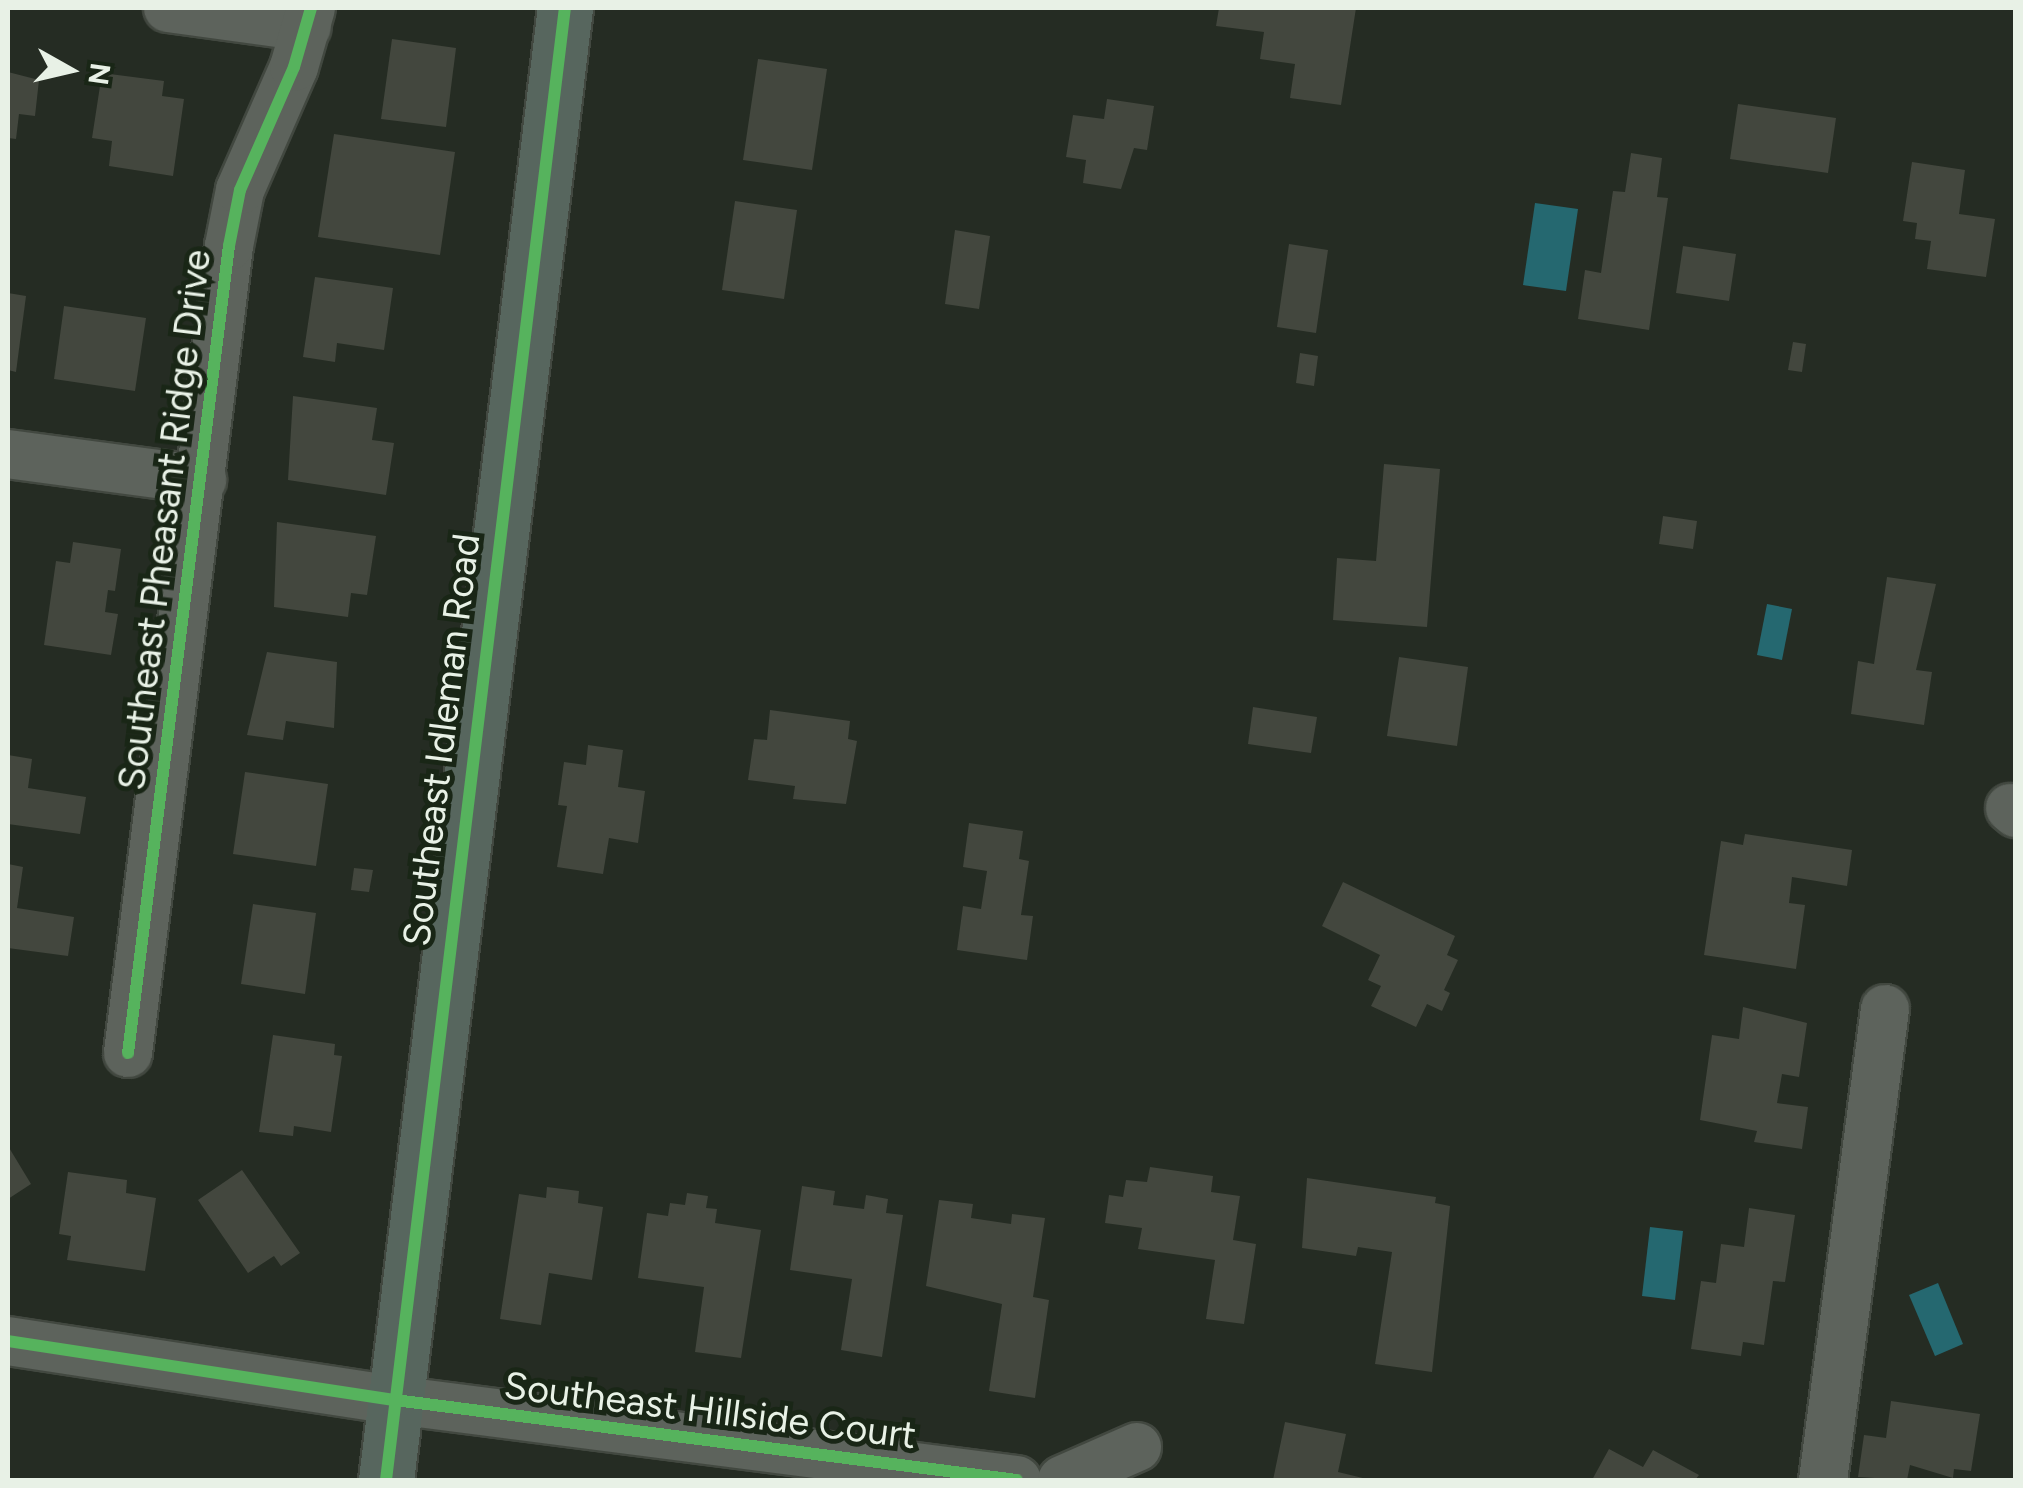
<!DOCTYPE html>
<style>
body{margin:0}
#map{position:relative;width:2023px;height:1488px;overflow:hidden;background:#252c23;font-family:Figtree,sans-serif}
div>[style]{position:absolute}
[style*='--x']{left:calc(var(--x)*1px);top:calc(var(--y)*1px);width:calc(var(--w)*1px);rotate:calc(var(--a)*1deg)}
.water>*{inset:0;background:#256870}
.building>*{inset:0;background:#43473e}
.roads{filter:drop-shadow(2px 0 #424840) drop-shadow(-2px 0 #424840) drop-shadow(0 2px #424840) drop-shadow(0 -2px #424840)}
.minor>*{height:48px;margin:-24px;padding:0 24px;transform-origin:24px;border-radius:24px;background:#5d635c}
.major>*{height:55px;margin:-27.5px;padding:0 27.5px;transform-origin:27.5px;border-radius:27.5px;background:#57665e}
.cycleway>*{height:12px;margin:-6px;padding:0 6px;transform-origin:6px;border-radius:6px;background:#56b35d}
span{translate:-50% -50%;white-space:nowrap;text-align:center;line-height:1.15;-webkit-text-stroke:10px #192616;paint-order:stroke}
.street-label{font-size:38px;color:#e8f1e6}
.frame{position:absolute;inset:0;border:10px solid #e8f1e6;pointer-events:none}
.north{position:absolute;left:20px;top:20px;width:100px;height:100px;-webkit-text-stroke:8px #192616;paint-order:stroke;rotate:98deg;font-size:28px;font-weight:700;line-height:40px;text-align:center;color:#e8f1e6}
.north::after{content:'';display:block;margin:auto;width:35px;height:45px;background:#e8f1e6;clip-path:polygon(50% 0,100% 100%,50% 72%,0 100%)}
</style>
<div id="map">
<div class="water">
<div style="clip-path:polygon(1535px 203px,1578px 209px,1566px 291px,1523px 285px)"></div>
<div style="clip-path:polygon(1767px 604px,1792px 609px,1782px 660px,1757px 655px)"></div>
<div style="clip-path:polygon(1650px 1227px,1683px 1231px,1675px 1300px,1642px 1296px)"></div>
<div style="clip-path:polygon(1938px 1283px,1963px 1344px,1935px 1356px,1909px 1295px)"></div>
</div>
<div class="building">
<div style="clip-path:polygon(1219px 8px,1356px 8px,1341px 105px,1290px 98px,1295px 64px,1260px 59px,1264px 32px,1216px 26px)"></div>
<div style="clip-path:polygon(392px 39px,456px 48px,446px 127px,381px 119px)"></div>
<div style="clip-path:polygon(758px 59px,827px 69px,812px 170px,743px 160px)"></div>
<div style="clip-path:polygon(8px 72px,39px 80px,35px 116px,19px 114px,16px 139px,8px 138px)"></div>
<div style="clip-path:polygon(102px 73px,164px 81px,162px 96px,184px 99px,173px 176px,109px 166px,112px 141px,92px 138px)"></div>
<div style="clip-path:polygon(1107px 99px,1154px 106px,1147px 150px,1134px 148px,1121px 189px,1083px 183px,1086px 160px,1066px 157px,1073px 115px,1104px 119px)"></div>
<div style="clip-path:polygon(1738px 104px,1836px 118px,1828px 173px,1730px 159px)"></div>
<div style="clip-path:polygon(334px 134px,455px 152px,440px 255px,318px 237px)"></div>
<div style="clip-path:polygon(1631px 153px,1662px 158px,1657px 197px,1668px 198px,1649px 330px,1578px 319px,1585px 270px,1601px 273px,1613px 191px,1625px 192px)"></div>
<div style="clip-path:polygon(1912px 162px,1965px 170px,1959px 214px,1995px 219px,1986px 277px,1927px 269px,1931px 241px,1915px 239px,1917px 223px,1903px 221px)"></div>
<div style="clip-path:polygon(735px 201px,797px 210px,784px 299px,722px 290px)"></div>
<div style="clip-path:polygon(955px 230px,990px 236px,979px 309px,945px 304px)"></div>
<div style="clip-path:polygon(1289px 244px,1328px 250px,1316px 333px,1277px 327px)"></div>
<div style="clip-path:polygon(1683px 246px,1736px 254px,1729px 301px,1676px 293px)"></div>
<div style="clip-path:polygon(315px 277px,393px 288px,384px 350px,337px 343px,335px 362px,303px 357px)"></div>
<div style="clip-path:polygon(8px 293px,26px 296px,16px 372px,8px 370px)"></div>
<div style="clip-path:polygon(64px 306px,146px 318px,135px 391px,54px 379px)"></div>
<div style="clip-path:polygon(1793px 342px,1806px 344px,1802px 372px,1788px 370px)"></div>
<div style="clip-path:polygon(1300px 353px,1318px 356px,1314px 386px,1296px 383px)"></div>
<div style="clip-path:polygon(293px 396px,377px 408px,372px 440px,394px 443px,386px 495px,288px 480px)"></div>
<div style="clip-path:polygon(1384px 464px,1440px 469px,1427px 627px,1333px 620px,1337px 558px,1376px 561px)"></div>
<div style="clip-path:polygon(1663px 516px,1697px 521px,1693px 549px,1659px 544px)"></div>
<div style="clip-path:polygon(277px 522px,376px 536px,367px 595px,351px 593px,348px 617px,274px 607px)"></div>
<div style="clip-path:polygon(73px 542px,121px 549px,115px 591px,108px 590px,105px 612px,118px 614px,111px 655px,44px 645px,56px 561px,70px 563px)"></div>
<div style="clip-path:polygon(1887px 577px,1936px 584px,1916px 670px,1932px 672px,1924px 725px,1851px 714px,1858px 661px,1874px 664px)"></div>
<div style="clip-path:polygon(267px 652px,337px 662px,334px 728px,286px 721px,283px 740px,247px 735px)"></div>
<div style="clip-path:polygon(1399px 657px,1468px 667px,1457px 746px,1387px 736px)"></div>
<div style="clip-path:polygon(1253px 707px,1317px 717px,1311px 753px,1248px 744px)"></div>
<div style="clip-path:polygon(770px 710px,850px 721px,848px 739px,857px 741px,846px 804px,793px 799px,795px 786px,748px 780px,754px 739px,767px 740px)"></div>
<div style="clip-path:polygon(588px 745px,623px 750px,618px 787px,645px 791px,638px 843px,609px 838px,603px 874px,557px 867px,567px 806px,558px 805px,564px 762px,586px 765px)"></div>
<div style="clip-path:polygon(8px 755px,32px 759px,28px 788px,86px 797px,80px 834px,8px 824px)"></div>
<div style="clip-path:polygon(245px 772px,328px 784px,316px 866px,233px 854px)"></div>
<div style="clip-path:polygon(969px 823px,1023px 831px,1019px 859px,1029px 861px,1021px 915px,1033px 916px,1027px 960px,957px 950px,963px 906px,981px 909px,987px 871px,963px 867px)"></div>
<div style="clip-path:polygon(1745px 834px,1852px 850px,1847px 886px,1792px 877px,1789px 903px,1805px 905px,1796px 969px,1704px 955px,1721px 841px,1743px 845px)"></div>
<div style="clip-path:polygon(8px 864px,23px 867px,17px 908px,74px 917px,68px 956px,8px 948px)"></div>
<div style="clip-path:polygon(354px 868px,373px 870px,369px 892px,351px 890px)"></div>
<div style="clip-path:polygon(1343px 882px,1455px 936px,1447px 955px,1458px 960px,1444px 990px,1450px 993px,1442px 1011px,1427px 1004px,1416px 1027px,1371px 1006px,1381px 986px,1368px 980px,1380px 955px,1322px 926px)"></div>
<div style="clip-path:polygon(253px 904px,316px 913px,305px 994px,241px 984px)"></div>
<div style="clip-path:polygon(1743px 1007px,1807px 1023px,1799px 1077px,1782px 1074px,1777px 1103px,1808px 1107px,1802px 1149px,1754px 1142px,1757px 1131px,1700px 1120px,1712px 1035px,1739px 1039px)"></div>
<div style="clip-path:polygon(273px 1035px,335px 1044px,334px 1055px,342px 1056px,331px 1132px,294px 1126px,293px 1136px,259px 1132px)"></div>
<div style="clip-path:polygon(8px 1146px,31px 1184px,8px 1199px)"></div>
<div style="clip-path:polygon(1150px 1167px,1213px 1176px,1211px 1192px,1240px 1196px,1233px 1240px,1256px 1244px,1244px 1324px,1206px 1319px,1215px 1260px,1138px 1249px,1142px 1228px,1105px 1223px,1109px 1195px,1123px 1197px,1126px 1180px,1147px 1182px)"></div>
<div style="clip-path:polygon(242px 1170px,300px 1253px,281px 1266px,274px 1256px,248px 1273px,198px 1200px)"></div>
<div style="clip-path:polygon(68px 1172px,127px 1180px,126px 1193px,156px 1198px,145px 1271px,67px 1260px,71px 1236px,59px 1234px)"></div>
<div style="clip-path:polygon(1307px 1178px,1436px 1197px,1435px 1203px,1450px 1206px,1432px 1372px,1375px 1364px,1392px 1252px,1358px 1247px,1356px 1256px,1302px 1248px)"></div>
<div style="clip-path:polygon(802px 1186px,835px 1191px,833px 1205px,864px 1209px,866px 1195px,888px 1199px,886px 1213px,903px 1215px,882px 1357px,841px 1350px,852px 1279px,790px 1270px)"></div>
<div style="clip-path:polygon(547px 1187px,579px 1191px,578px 1203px,603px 1207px,592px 1280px,549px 1273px,541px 1325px,500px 1319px,519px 1194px,546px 1198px)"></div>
<div style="clip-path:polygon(687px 1193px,708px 1196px,706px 1208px,717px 1209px,715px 1223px,761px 1230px,741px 1358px,695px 1352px,704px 1287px,638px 1278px,647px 1213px,668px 1216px,670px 1203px,685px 1205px)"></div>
<div style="clip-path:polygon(939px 1200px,973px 1204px,971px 1218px,1011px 1224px,1012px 1214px,1045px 1218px,1033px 1297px,1049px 1300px,1035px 1398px,989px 1391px,1002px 1304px,926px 1286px)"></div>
<div style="clip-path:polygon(1749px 1208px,1795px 1215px,1785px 1282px,1773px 1281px,1764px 1345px,1743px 1342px,1741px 1356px,1691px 1349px,1701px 1281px,1716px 1283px,1721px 1244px,1744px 1247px)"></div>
<div style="clip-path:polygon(1891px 1401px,1980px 1414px,1971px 1471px,1954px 1469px,1953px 1478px,1910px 1465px,1907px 1480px,1858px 1477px,1864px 1435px,1886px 1438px)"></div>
<div style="clip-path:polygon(1285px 1422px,1346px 1434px,1338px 1472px,1371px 1480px,1273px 1480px)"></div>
<div style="clip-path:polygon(1609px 1449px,1643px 1467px,1653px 1450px,1699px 1475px,1695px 1480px,1592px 1480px)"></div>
</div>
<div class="roads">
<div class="minor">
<div style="--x:168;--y:8;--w:140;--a:7.8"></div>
<div style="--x:8;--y:454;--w:196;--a:7.6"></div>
<div style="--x:2010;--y:808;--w:8;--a:40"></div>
<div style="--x:128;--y:1053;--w:813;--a:-82.87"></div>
<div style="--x:229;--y:246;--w:57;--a:-78.9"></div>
<div style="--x:240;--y:190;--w:134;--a:-66.3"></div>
<div style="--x:294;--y:67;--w:61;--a:-73.9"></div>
<div style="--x:8;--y:1341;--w:391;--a:8.7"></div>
<div style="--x:395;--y:1400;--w:627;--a:7.33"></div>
<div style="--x:1062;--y:1480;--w:82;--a:-23.7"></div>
<div style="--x:1823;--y:1480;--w:475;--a:-82.5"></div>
</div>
<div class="major">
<div style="--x:386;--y:1480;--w:1483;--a:-83.07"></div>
</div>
</div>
<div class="cycleway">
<div style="--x:128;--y:1053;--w:813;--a:-82.87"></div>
<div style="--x:229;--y:246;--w:57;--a:-78.9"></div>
<div style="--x:240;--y:190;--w:134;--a:-66.3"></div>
<div style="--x:294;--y:67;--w:61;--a:-73.9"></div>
<div style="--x:8;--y:1341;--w:391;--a:8.7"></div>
<div style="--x:395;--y:1400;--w:627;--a:7.33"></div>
<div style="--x:386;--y:1480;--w:1483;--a:-83.07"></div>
</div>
<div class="street-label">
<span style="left:165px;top:520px;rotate:-83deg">Southeast Pheasant Ridge Drive</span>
<span style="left:442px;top:740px;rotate:-83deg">Southeast Idleman Road</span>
<span style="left:710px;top:1411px;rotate:7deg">Southeast Hillside Court</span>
</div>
<div class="frame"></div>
<div class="north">N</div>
</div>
